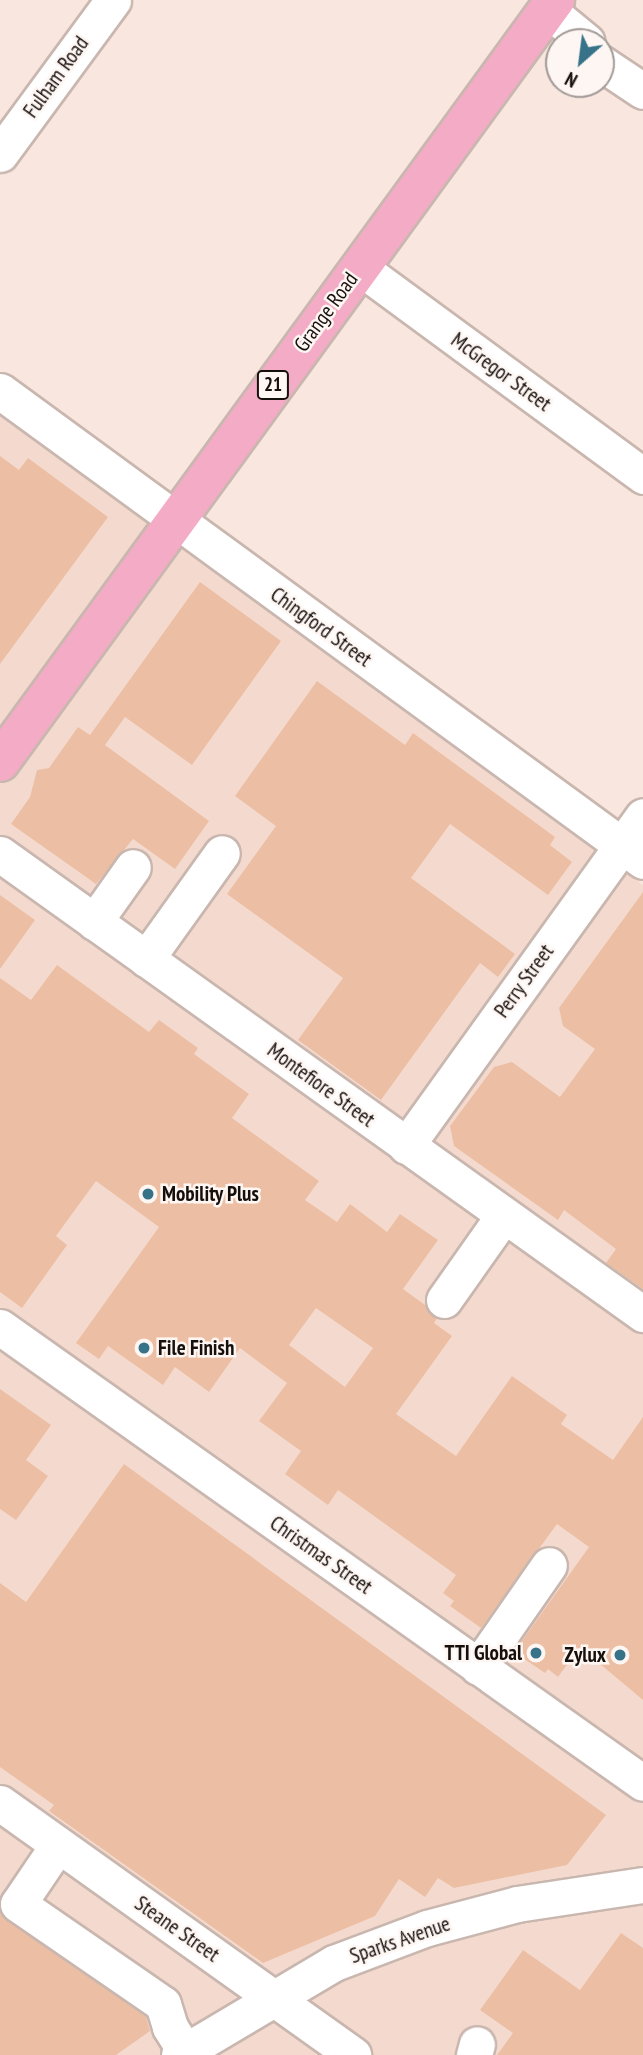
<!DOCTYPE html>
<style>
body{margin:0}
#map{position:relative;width:643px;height:2055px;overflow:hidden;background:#f9e7df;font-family:"PT Sans Narrow",sans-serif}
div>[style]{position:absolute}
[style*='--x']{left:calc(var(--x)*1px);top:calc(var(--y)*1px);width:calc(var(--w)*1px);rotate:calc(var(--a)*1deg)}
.built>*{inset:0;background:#f4dace}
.building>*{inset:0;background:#ecbfa4}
.roads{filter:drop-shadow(2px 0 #c9b7af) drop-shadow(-2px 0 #c9b7af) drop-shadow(0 2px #c9b7af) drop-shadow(0 -2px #c9b7af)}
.minor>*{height:35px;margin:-17.5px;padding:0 17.5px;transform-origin:17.5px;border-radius:17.5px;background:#fff}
.major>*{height:38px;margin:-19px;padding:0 19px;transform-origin:19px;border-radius:19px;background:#f4abc6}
.dots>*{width:19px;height:19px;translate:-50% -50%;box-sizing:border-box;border:4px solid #fef6f3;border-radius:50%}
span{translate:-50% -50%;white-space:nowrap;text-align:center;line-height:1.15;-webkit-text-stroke:5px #fef6f3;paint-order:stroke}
.shield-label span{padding:2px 5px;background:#fef6f3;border:2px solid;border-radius:5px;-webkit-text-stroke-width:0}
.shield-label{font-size:19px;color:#16100d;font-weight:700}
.street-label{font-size:21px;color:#16100d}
.poi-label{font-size:21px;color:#16100d;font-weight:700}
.left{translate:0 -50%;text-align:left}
.right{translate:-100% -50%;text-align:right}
.north{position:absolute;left:545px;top:28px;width:70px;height:70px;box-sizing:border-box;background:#fef6f3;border:2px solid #a19a97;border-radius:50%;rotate:208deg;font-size:19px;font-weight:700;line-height:28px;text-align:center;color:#16100d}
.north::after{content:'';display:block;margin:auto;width:24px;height:32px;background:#367389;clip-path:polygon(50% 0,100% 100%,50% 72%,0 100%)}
</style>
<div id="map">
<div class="built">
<div style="clip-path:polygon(0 412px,643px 885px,643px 2055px,0 2055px)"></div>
</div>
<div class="building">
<div style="clip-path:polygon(0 456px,19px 470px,28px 458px,108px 517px,0 664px)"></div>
<div style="clip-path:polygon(200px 582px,281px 641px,192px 765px,125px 717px,105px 745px,209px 821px,175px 869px,133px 839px,96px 884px,11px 824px,30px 797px,37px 770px,49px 768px,78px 727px,90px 735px)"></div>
<div style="clip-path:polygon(317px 681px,405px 745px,413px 733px,555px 837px,550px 845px,572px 862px,548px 895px,450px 824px,411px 878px,515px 954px,498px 977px,480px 963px,381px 1100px,298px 1040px,343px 978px,227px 894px,276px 826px,235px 796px)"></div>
<div style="clip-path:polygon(643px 892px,643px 1289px,606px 1263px,616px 1249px,564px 1210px,558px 1220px,454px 1146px,450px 1126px,494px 1067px,512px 1062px,560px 1097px,595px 1049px,563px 1026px,559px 1008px)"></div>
<div style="clip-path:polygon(0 895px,35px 920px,0 969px)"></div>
<div style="clip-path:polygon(evenodd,57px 965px,149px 1032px,159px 1020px,198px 1048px,194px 1054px,249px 1094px,232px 1118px,319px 1181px,305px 1200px,337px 1222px,350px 1204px,387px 1232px,400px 1214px,438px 1240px,403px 1289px,425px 1305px,437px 1318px,434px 1323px,452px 1336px,396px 1414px,456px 1456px,512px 1376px,567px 1415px,561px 1424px,613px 1460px,643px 1417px,643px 1700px,580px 1647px,558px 1677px,548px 1669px,545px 1673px,514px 1652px,589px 1547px,557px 1524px,481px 1628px,450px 1606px,454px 1601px,443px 1593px,456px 1575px,338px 1490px,328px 1505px,285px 1474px,301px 1451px,259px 1421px,287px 1383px,240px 1348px,209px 1392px,175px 1367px,163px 1385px,108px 1346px,99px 1359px,76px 1343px,159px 1227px,96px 1181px,56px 1236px,67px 1245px,22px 1308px,0 1292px,0 978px,31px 1000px,57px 965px,316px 1308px,373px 1348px,345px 1387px,289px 1345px,316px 1308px)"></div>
<div style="clip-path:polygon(0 1389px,51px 1425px,26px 1460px,48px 1476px,16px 1520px,0 1509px)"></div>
<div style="clip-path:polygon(124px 1464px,606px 1815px,567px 1865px,454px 1888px,438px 1878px,425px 1897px,399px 1879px,375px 1916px,263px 1963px,49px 1811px,54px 1805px,0 1767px,0 1583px,26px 1602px)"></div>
<div style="clip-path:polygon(0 1913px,146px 2017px,150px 2031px,116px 2055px,0 2055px)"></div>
<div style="clip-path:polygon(621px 1933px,643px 1948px,643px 2055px,497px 2055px,513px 2033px,480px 2010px,523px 1950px,580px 1990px)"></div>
</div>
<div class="roads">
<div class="minor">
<div style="--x:548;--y:10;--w:50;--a:39.4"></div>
<div style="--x:601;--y:63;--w:50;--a:33.7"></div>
<div style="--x:0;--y:154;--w:191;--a:-53.7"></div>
<div style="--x:359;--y:267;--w:353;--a:36.3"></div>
<div style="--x:0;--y:391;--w:796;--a:36.16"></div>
<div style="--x:0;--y:854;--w:791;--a:35.58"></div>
<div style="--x:94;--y:922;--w:67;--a:-54.7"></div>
<div style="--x:146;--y:959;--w:130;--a:-54.4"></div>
<div style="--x:406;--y:1146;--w:406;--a:-54.3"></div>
<div style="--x:444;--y:1300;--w:104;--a:-54.8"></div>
<div style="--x:0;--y:1327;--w:788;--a:35.34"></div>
<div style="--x:478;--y:1667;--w:124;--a:-55.2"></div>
<div style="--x:0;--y:1803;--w:434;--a:35.5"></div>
<div style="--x:58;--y:1845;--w:71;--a:124.1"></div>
<div style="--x:18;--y:1904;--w:176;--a:34.6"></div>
<div style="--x:163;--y:2004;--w:24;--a:73"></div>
<div style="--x:170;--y:2027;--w:28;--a:58"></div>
<div style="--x:179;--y:2055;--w:180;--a:-30.7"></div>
<div style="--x:334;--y:1963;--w:99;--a:-20.6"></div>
<div style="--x:427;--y:1928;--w:93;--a:-14.9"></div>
<div style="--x:517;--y:1904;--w:127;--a:-8.6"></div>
<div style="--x:474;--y:2055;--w:11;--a:-75"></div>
</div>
<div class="major">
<div style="--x:0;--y:762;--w:943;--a:-53.93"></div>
</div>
</div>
<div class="dots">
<div style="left:148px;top:1194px;background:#367389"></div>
<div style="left:144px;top:1348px;background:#367389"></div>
<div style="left:536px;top:1653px;background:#367389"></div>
<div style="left:620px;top:1655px;background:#367389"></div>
</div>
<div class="shield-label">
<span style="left:273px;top:385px">21</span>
</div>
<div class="street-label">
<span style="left:56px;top:77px;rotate:-54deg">Fulham Road</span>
<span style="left:326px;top:312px;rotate:-54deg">Grange Road</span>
<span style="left:501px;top:372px;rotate:36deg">McGregor Street</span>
<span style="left:321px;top:627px;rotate:36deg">Chingford Street</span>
<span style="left:524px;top:981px;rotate:-54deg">Perry Street</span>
<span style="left:321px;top:1085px;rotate:36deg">Montefiore Street</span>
<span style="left:321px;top:1555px;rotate:35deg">Christmas Street</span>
<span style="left:177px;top:1929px;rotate:35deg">Steane Street</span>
<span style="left:400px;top:1940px;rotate:-19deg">Sparks Avenue</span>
</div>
<div class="poi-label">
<span class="left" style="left:162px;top:1194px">Mobility Plus</span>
<span class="left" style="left:158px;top:1348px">File Finish</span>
<span class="right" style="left:522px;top:1653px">TTI Global</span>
<span class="right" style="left:606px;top:1655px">Zylux</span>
</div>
<div class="north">N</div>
</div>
